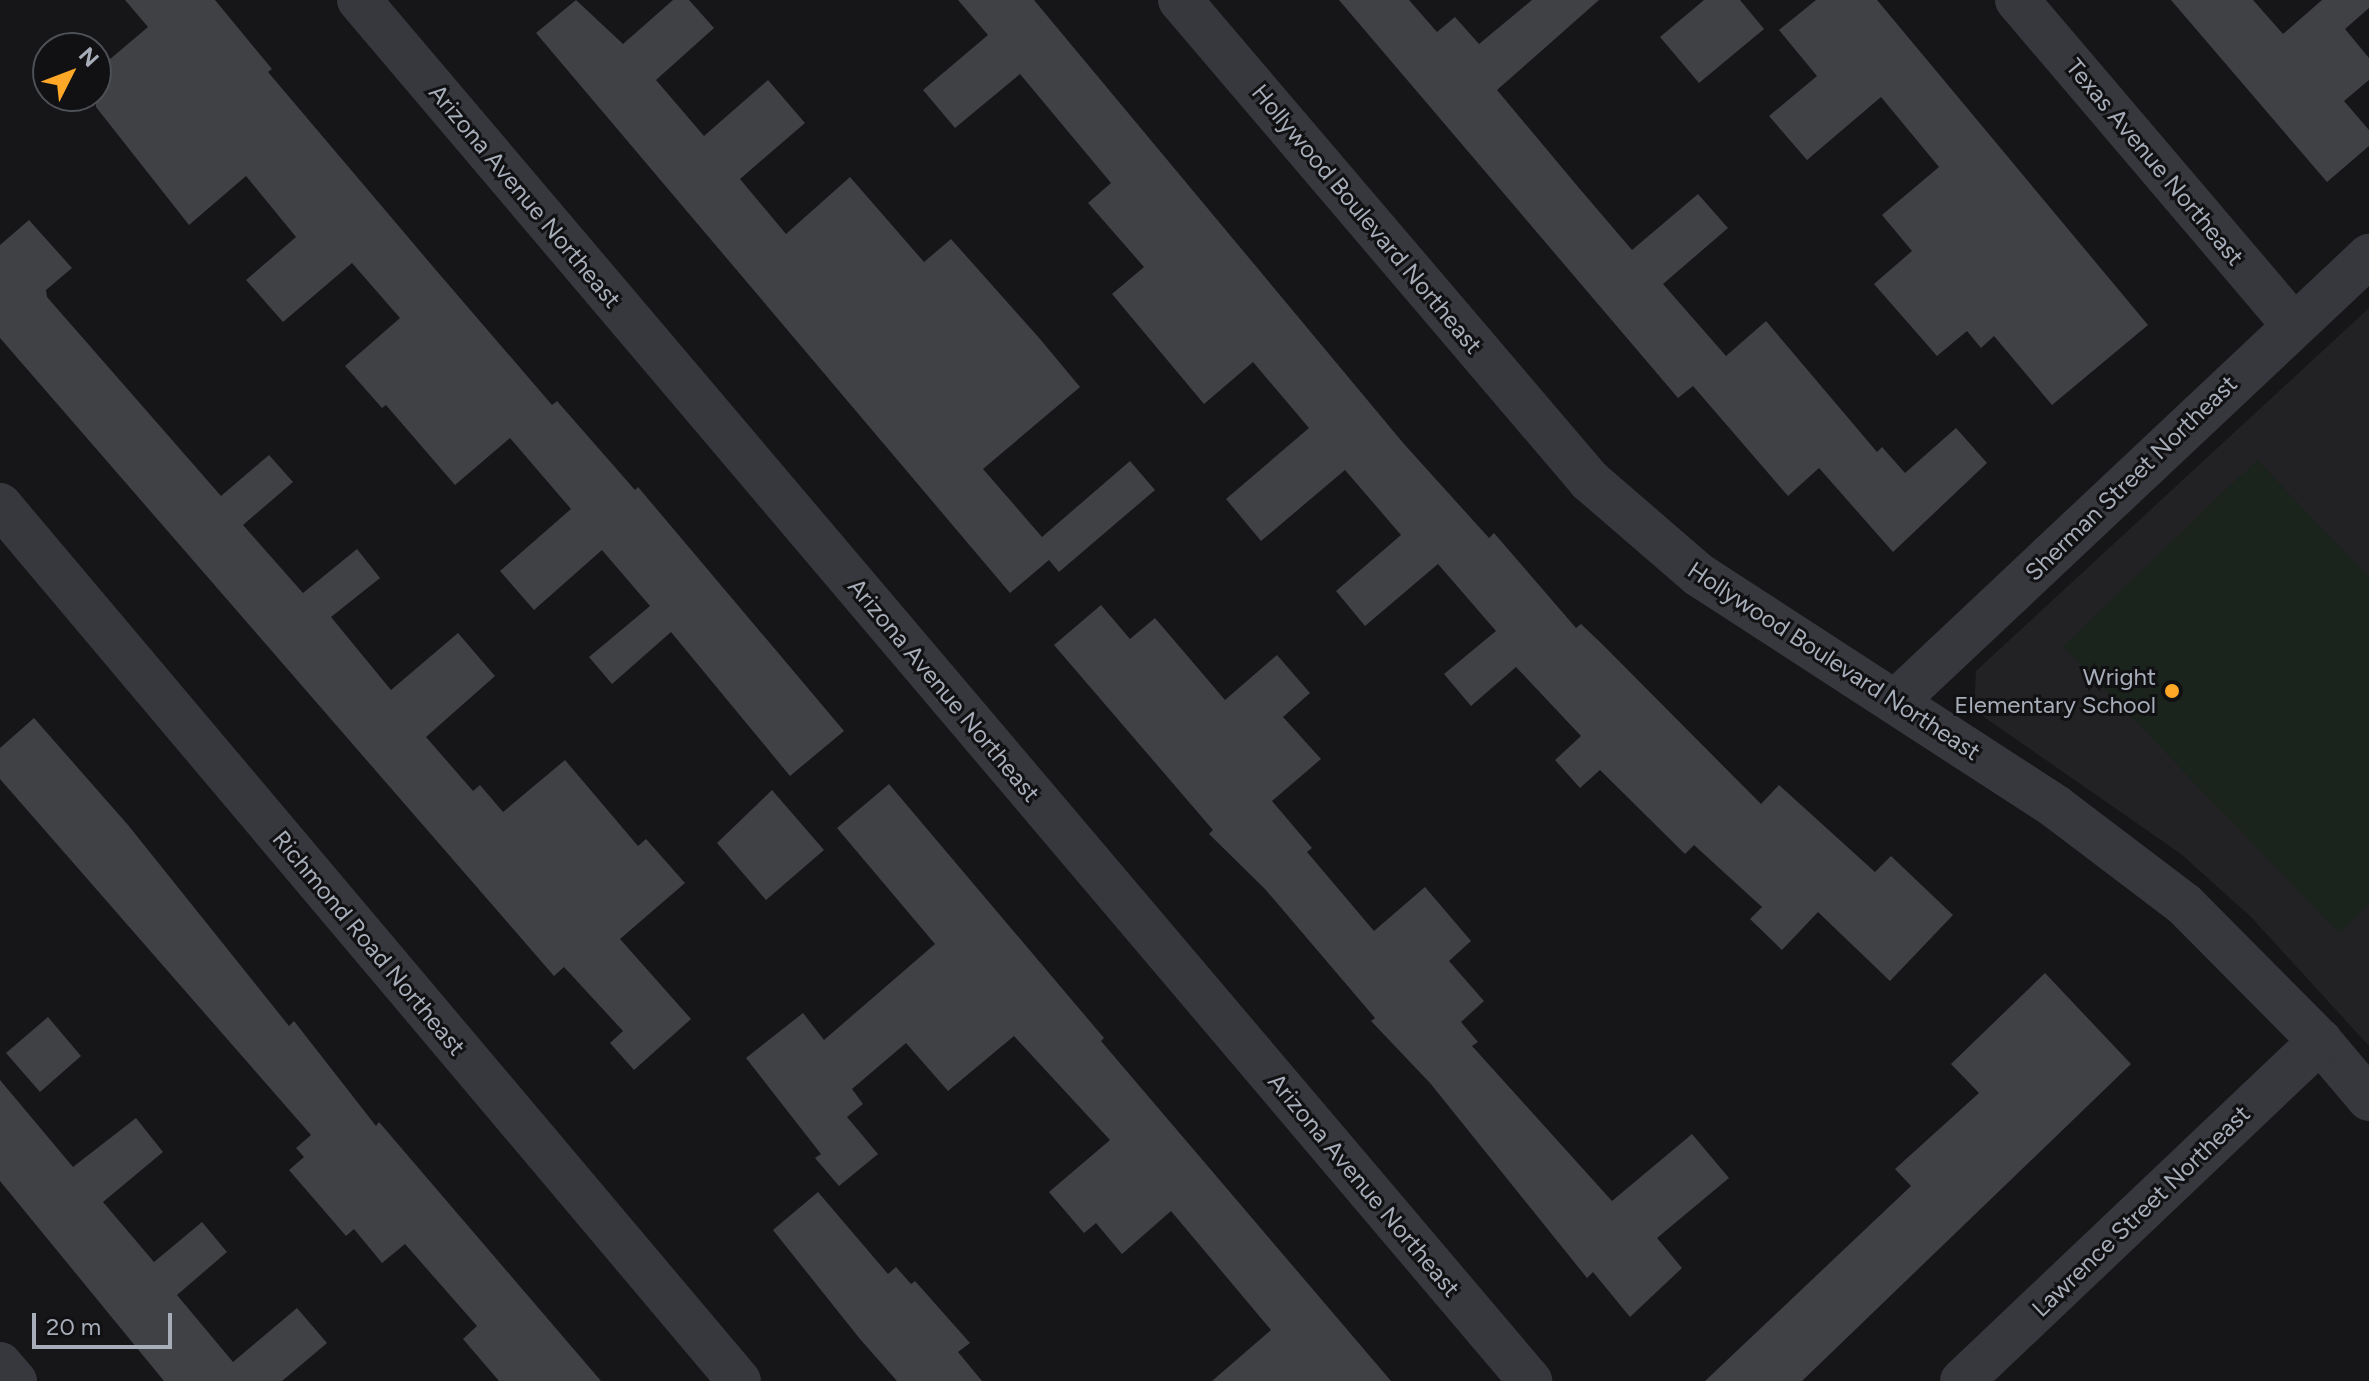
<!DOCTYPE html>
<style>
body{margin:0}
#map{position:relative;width:2369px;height:1381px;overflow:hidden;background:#161618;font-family:Figtree,sans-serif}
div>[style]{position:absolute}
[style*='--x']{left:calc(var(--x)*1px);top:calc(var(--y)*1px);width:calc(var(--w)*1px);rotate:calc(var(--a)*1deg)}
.built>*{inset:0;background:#222225}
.green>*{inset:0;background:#1b241c}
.building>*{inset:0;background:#404145}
.minor>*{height:44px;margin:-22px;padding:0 22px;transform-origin:22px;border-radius:22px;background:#36383d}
.dots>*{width:22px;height:22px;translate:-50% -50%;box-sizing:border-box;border:4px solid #111113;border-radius:50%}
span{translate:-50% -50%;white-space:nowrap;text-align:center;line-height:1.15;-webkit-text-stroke:6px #111113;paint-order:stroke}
.street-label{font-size:24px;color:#a7aeb9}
.poi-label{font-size:24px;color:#a7aeb9}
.right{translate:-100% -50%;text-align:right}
.north{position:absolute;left:32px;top:32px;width:80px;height:80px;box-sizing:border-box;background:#111113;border:2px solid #4d5055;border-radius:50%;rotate:48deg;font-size:22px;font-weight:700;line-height:32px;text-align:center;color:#a7aeb9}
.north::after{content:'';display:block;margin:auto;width:28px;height:36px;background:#ffa827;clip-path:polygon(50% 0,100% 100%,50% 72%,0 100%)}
.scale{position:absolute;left:32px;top:1313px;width:140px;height:36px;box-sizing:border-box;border:4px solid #a7aeb9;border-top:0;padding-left:10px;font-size:24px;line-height:28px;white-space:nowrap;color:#a7aeb9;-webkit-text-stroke:6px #111113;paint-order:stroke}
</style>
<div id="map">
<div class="built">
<div style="clip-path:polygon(2369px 308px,2369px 1046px,2251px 917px,2181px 854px,1974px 710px,1976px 671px)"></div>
</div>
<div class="green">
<div style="clip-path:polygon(2257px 460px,2369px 577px,2369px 904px,2339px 933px,2063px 646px)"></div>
</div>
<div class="building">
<div style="clip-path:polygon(125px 0,215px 0,272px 69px,268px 72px,435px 269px,552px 405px,557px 401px,635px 490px,638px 487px,844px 731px,790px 776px,671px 632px,612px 684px,589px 657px,650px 606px,602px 550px,534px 610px,500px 571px,571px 509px,510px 438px,455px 485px,386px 405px,382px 408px,345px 366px,400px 318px,352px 263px,283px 322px,246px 280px,296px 237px,246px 176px,189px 225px,96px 107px,96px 71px,148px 27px)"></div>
<div style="clip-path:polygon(576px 0,623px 44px,673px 0,689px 0,714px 28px,656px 80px,704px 136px,768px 80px,805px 123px,740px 179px,786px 234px,850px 177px,924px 262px,951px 239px,1040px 339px,1080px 387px,983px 469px,1042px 537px,1130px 461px,1155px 490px,1059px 572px,1049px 560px,1010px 593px,536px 33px)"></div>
<div style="clip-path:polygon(958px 0,1034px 0,1404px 444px,1489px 538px,1494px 533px,1576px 628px,1581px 624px,1601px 643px,1761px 804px,1779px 785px,1875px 872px,1891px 856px,1953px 915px,1890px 981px,1818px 912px,1782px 950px,1750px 919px,1762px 907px,1694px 845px,1685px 854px,1600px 770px,1580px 788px,1555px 760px,1581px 736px,1516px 667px,1471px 706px,1444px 674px,1496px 631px,1438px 564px,1365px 626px,1336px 591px,1401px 535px,1345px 470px,1261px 541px,1226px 499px,1309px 428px,1253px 362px,1204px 404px,1112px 294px,1144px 267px,1088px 203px,1111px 183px,1020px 74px,955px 128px,923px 90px,988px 35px)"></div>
<div style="clip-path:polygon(1339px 0,1409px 0,1437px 32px,1455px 17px,1479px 44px,1532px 0,1599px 0,1497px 90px,1579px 188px,1632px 250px,1698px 194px,1728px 228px,1663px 284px,1726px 356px,1766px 321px,1877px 452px,1882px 447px,1905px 473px,1956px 428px,1987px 463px,1893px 552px,1819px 468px,1788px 496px,1693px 386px,1678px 398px)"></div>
<div style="clip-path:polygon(1704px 0,1740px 0,1764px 29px,1699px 83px,1660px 37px)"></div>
<div style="clip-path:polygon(1816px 0,1877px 0,2148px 325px,2052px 405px,1994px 336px,1981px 348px,1967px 331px,1937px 356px,1874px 284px,1912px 251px,1882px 215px,1939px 167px,1881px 97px,1807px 160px,1769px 116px,1817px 76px,1779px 30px)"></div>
<div style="clip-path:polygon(2171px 0,2253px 0,2283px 34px,2322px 0,2369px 0,2369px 8px,2345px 29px,2369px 58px,2369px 80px,2344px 101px,2369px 130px,2369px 146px,2327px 182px)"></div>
<div style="clip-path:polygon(29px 220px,72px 268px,46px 290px,47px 297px,221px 496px,269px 455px,293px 482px,243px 525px,303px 593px,357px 549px,380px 578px,331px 617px,391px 690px,458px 633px,495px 676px,426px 737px,473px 791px,480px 785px,503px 812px,565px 760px,638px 846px,646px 839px,685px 883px,620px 939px,691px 1019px,634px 1070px,610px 1043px,623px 1031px,564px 967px,554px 976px,0 338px,0 245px)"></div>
<div style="clip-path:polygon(1101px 605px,1130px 639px,1155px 618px,1225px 700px,1277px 655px,1310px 693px,1283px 717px,1321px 759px,1272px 801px,1312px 848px,1307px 852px,1374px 931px,1425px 887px,1471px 941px,1449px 961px,1484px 1001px,1461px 1022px,1478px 1042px,1472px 1046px,1612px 1201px,1692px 1134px,1729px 1178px,1657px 1238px,1682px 1268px,1630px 1317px,1593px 1272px,1587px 1278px,1430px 1083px,1371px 1021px,1375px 1018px,1265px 889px,1209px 834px,1213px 830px,1054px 645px)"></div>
<div style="clip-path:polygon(34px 718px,128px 825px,289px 1026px,294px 1021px,376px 1126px,379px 1122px,601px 1381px,499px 1381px,463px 1339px,477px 1326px,405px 1244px,382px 1263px,354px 1229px,346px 1236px,289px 1170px,304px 1157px,296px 1148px,311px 1135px,0 779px,0 748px)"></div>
<div style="clip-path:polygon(889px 784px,1104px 1038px,1101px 1041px,1391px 1381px,1212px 1381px,1271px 1330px,1171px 1211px,1122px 1254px,1096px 1223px,1084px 1233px,1049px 1192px,1110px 1140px,1014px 1036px,948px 1091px,906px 1043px,852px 1089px,863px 1104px,847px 1117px,878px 1154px,839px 1186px,815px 1158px,821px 1154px,746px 1058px,803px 1013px,824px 1040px,935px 944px,837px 828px)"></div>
<div style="clip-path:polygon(772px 790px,824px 850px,766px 900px,717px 843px)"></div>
<div style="clip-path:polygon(2045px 973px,2131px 1064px,1802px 1381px,1705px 1381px,1911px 1186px,1895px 1169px,1979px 1093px,1951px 1064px)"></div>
<div style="clip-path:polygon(48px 1017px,81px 1056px,40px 1092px,6px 1053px)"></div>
<div style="clip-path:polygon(0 1080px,73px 1167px,136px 1118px,163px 1152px,103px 1202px,154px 1262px,202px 1222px,227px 1252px,177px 1295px,233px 1362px,297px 1308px,327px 1343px,282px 1381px,164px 1381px,0 1181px)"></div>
<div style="clip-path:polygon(818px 1192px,888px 1274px,896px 1267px,911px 1284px,915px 1281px,970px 1343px,958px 1352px,982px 1381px,897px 1381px,860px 1339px,773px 1230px)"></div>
</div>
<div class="minor">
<div style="--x:359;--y:0;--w:1811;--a:49.7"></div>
<div style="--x:1180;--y:0;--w:632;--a:49.56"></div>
<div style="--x:1590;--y:481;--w:144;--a:40.8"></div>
<div style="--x:1699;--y:575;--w:426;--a:33"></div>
<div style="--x:2056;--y:807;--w:161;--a:37.2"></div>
<div style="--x:2184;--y:904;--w:193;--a:45.2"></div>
<div style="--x:2320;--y:1041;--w:76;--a:49.8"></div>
<div style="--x:2017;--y:0;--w:426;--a:49.6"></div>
<div style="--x:0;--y:505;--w:1146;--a:49.85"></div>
<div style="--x:1895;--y:702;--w:651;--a:-43.26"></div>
<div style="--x:0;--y:1364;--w:23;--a:49"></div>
<div style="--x:1962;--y:1381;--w:494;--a:-43.5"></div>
</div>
<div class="dots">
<div style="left:2172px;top:691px;background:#ffa827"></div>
</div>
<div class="street-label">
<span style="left:2155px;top:162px;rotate:50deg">Texas Avenue Northeast</span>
<span style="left:525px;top:196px;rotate:50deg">Arizona Avenue Northeast</span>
<span style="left:1367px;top:219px;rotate:50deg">Hollywood Boulevard Northeast</span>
<span style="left:2131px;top:478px;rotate:-44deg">Sherman Street Northeast</span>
<span style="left:1834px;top:661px;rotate:33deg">Hollywood Boulevard Northeast</span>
<span style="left:944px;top:690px;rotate:50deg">Arizona Avenue Northeast</span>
<span style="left:369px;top:943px;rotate:50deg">Richmond Road Northeast</span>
<span style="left:1364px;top:1185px;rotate:50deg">Arizona Avenue Northeast</span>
<span style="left:2141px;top:1211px;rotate:-44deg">Lawrence Street Northeast</span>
</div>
<div class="poi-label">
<span class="right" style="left:2156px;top:691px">Wright<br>Elementary School</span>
</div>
<div class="north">N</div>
<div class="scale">20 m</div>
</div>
